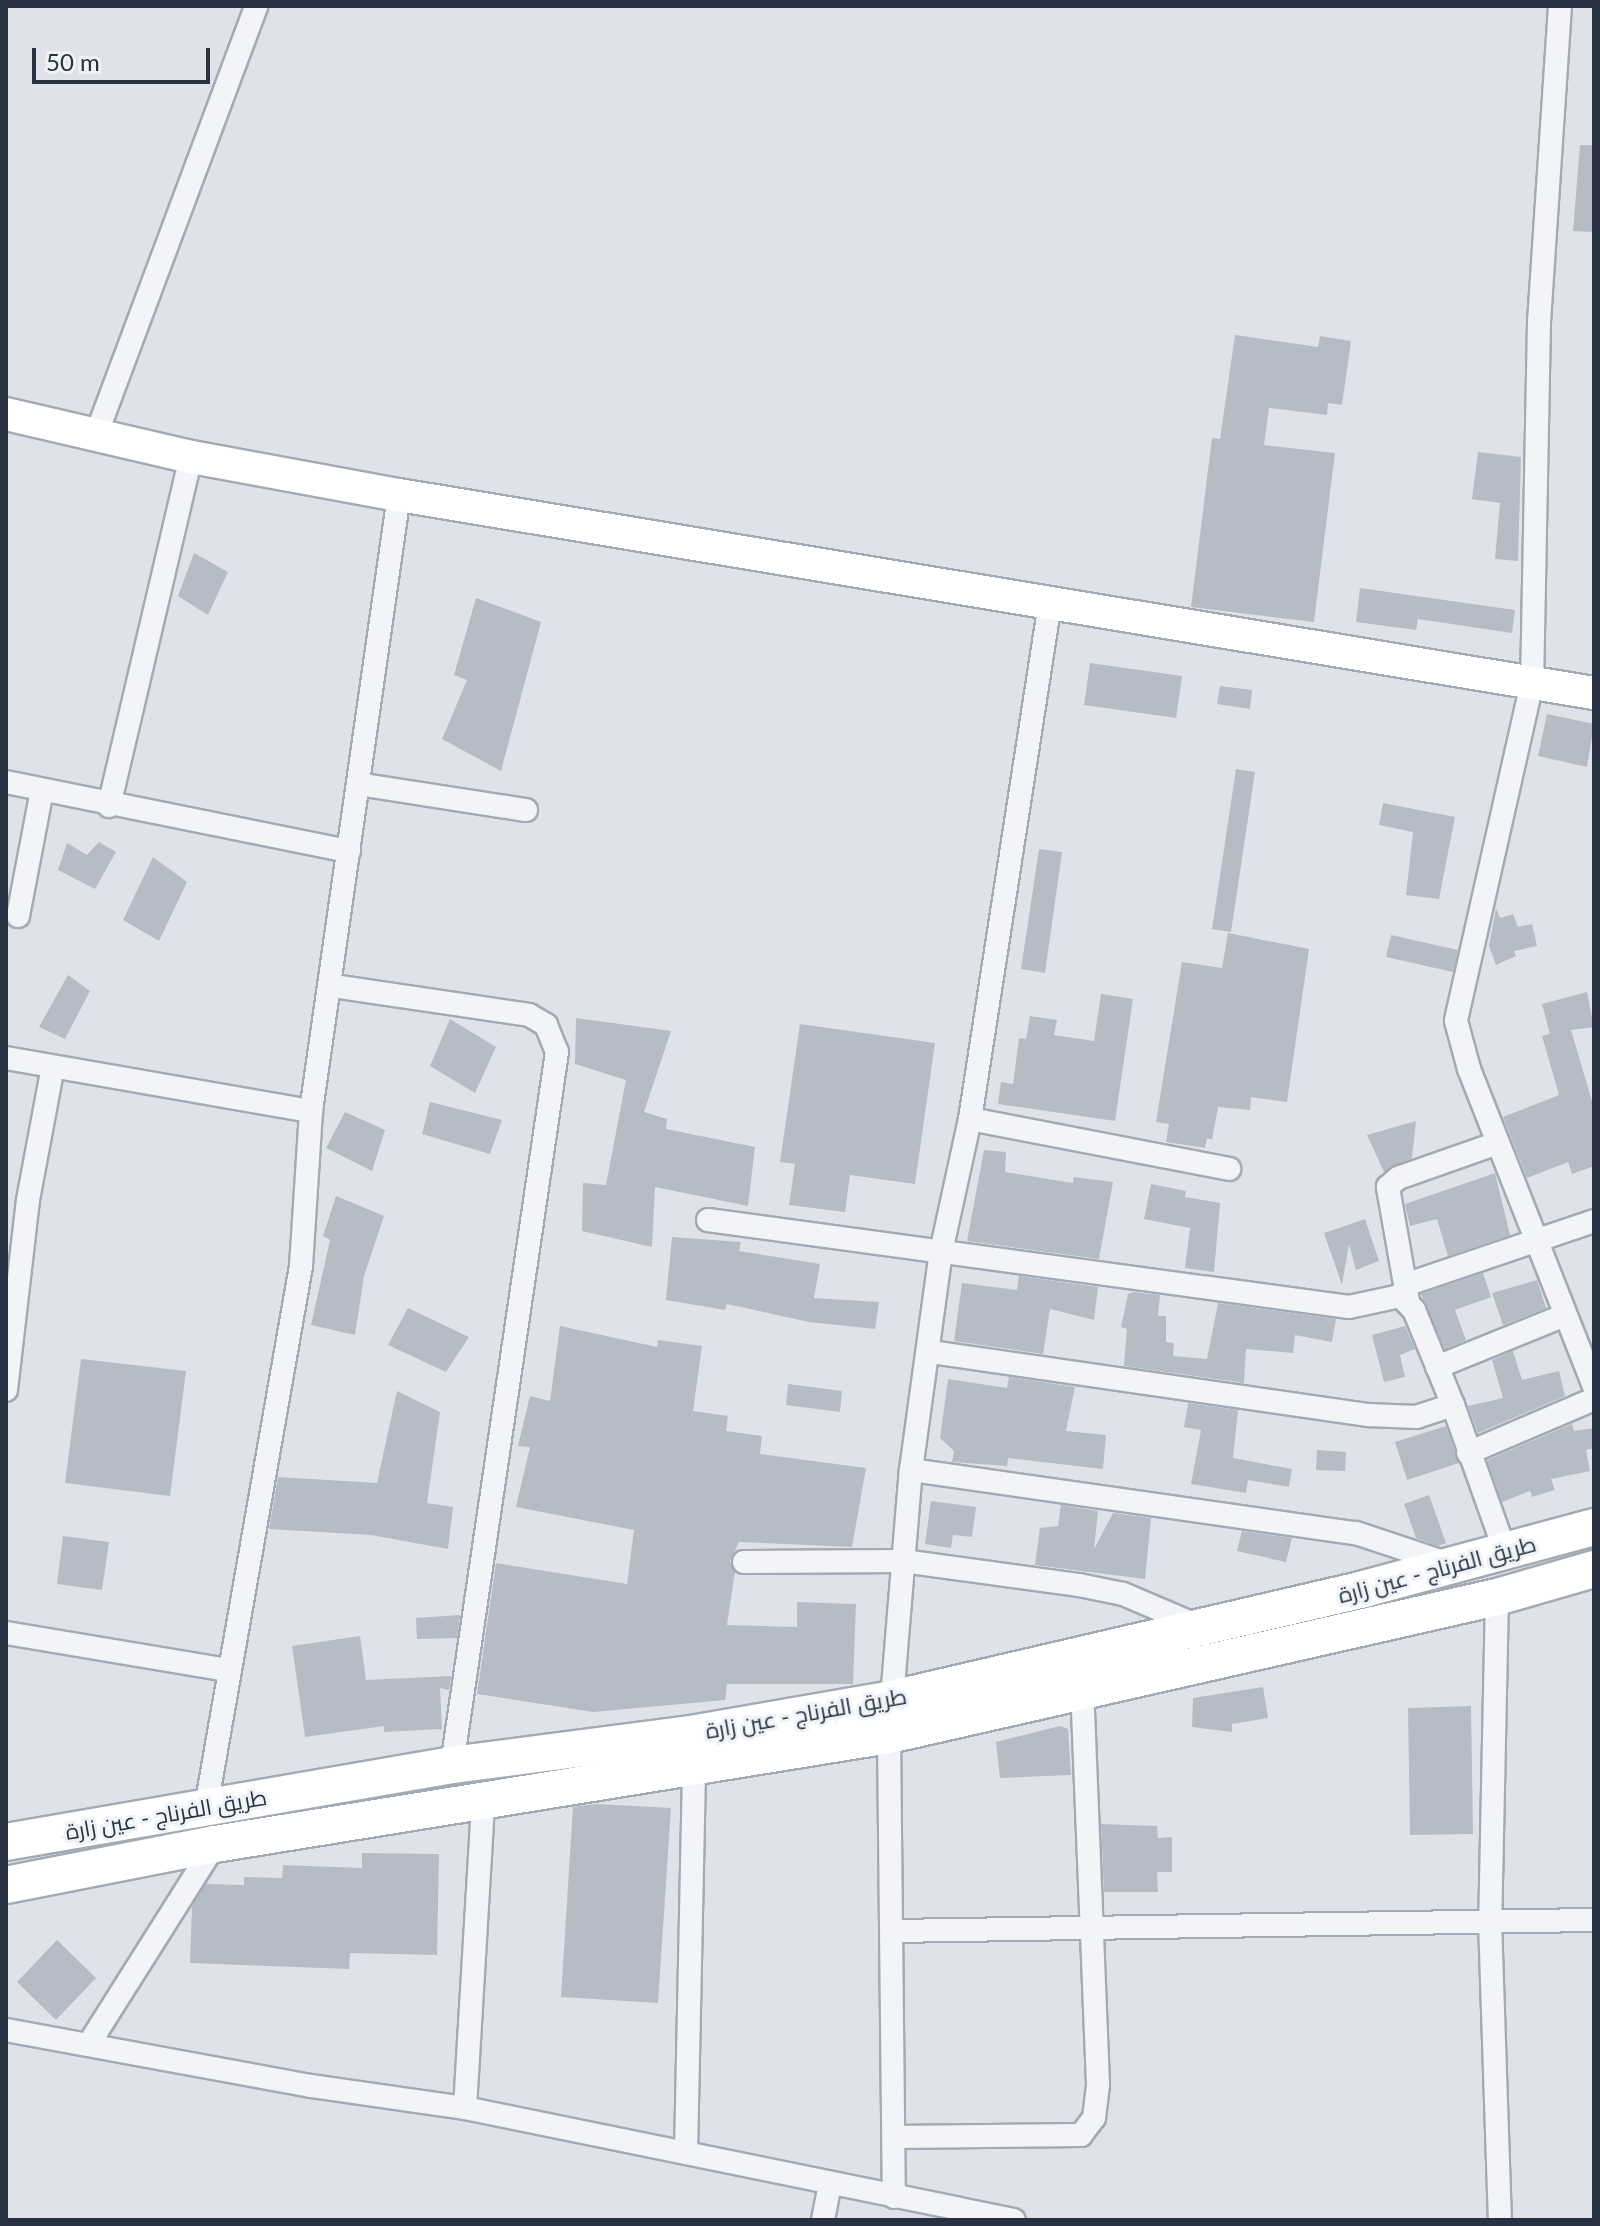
<!DOCTYPE html>
<meta charset="utf-8">
<style>
body{margin:0}
#map{position:relative;width:1600px;height:2226px;overflow:hidden;background:#dfe3e9;font-family:Lato,Cairo,sans-serif}
div>[style]{position:absolute}
[style*='--x']{left:calc(var(--x)*1px);top:calc(var(--y)*1px);width:calc(var(--w)*1px);rotate:calc(var(--a)*1deg)}
.building>*{inset:0;background:#b6bcc6}
.roads{filter:drop-shadow(2px 0 #a4aab3) drop-shadow(-2px 0 #a4aab3) drop-shadow(0 2px #a4aab3) drop-shadow(0 -2px #a4aab3)}
.street>*{height:22px;margin:-11px;padding:0 11px;transform-origin:11px;border-radius:11px;background:#f2f4f7}
.secondary>*{height:32px;margin:-16px;padding:0 16px;transform-origin:16px;border-radius:16px;background:#fff}
.primary>*{height:36px;margin:-18px;padding:0 18px;transform-origin:18px;border-radius:18px;background:#fff}
span{translate:-50% -50%;white-space:nowrap;text-align:center;line-height:1.15;-webkit-text-stroke:6px #eff2f6;paint-order:stroke}
.street-label{font-size:22px;color:#273141}
.frame{position:absolute;inset:0;border:8px solid #273141;pointer-events:none}
.scale{position:absolute;left:32px;top:48px;width:178px;height:36px;box-sizing:border-box;border:4px solid #273141;border-top:0;padding-left:10px;font-size:24px;line-height:28px;white-space:nowrap;color:#273141;-webkit-text-stroke:6px #eff2f6;paint-order:stroke}
</style>
<div id="map">
<div class="building">
<div style="clip-path:polygon(1580px 145px,1594px 145px,1594px 232px,1573px 231px)"></div>
<div style="clip-path:polygon(1235px 335px,1318px 347px,1320px 336px,1351px 341px,1342px 405px,1328px 403px,1327px 415px,1269px 408px,1264px 445px,1335px 453px,1314px 622px,1191px 607px,1212px 438px,1220px 439px)"></div>
<div style="clip-path:polygon(1478px 452px,1521px 457px,1518px 561px,1495px 559px,1500px 503px,1472px 499px)"></div>
<div style="clip-path:polygon(194px 553px,228px 572px,208px 615px,178px 596px)"></div>
<div style="clip-path:polygon(1360px 588px,1515px 610px,1512px 633px,1418px 619px,1416px 630px,1356px 622px)"></div>
<div style="clip-path:polygon(476px 598px,541px 622px,501px 771px,442px 739px,467px 680px,454px 675px)"></div>
<div style="clip-path:polygon(1090px 663px,1182px 676px,1176px 718px,1084px 705px)"></div>
<div style="clip-path:polygon(1220px 686px,1252px 690px,1250px 709px,1217px 704px)"></div>
<div style="clip-path:polygon(1547px 714px,1594px 724px,1587px 767px,1538px 756px)"></div>
<div style="clip-path:polygon(1236px 769px,1255px 772px,1231px 932px,1212px 929px)"></div>
<div style="clip-path:polygon(1383px 803px,1455px 817px,1439px 899px,1406px 895px,1413px 832px,1379px 825px)"></div>
<div style="clip-path:polygon(99px 842px,116px 852px,95px 889px,58px 870px,67px 843px,87px 855px)"></div>
<div style="clip-path:polygon(1039px 849px,1062px 852px,1045px 973px,1021px 969px)"></div>
<div style="clip-path:polygon(153px 857px,187px 882px,159px 941px,123px 920px)"></div>
<div style="clip-path:polygon(1496px 908px,1500px 918px,1513px 914px,1518px 927px,1532px 924px,1537px 946px,1514px 951px,1516px 956px,1496px 965px,1489px 946px)"></div>
<div style="clip-path:polygon(1228px 933px,1309px 949px,1287px 1102px,1251px 1097px,1250px 1110px,1218px 1107px,1212px 1140px,1207px 1138px,1205px 1148px,1166px 1142px,1169px 1124px,1156px 1122px,1182px 962px,1222px 968px)"></div>
<div style="clip-path:polygon(1391px 935px,1458px 950px,1453px 972px,1386px 957px)"></div>
<div style="clip-path:polygon(68px 975px,90px 991px,65px 1039px,39px 1027px)"></div>
<div style="clip-path:polygon(1587px 992px,1594px 1027px,1571px 1030px,1594px 1108px,1594px 1166px,1572px 1174px,1568px 1162px,1527px 1178px,1503px 1117px,1559px 1095px,1542px 1036px,1550px 1034px,1542px 1004px)"></div>
<div style="clip-path:polygon(1101px 994px,1133px 999px,1115px 1121px,998px 1104px,1001px 1082px,1013px 1084px,1019px 1038px,1026px 1039px,1030px 1016px,1057px 1020px,1054px 1035px,1094px 1041px)"></div>
<div style="clip-path:polygon(576px 1018px,671px 1031px,644px 1112px,667px 1119px,666px 1129px,755px 1147px,748px 1206px,655px 1187px,652px 1247px,582px 1231px,583px 1183px,606px 1185px,626px 1080px,575px 1064px)"></div>
<div style="clip-path:polygon(450px 1019px,496px 1047px,475px 1093px,430px 1066px)"></div>
<div style="clip-path:polygon(800px 1024px,935px 1043px,915px 1184px,850px 1175px,845px 1212px,789px 1205px,795px 1164px,780px 1162px)"></div>
<div style="clip-path:polygon(430px 1102px,502px 1120px,490px 1154px,422px 1134px)"></div>
<div style="clip-path:polygon(345px 1112px,385px 1130px,372px 1171px,326px 1148px)"></div>
<div style="clip-path:polygon(1416px 1121px,1412px 1158px,1384px 1172px,1367px 1135px)"></div>
<div style="clip-path:polygon(984px 1150px,1006px 1152px,1005px 1172px,1073px 1183px,1074px 1177px,1113px 1182px,1099px 1259px,967px 1241px)"></div>
<div style="clip-path:polygon(1495px 1173px,1510px 1235px,1448px 1256px,1437px 1219px,1410px 1226px,1405px 1204px)"></div>
<div style="clip-path:polygon(1151px 1184px,1186px 1191px,1185px 1197px,1220px 1203px,1214px 1272px,1185px 1268px,1190px 1228px,1144px 1219px)"></div>
<div style="clip-path:polygon(336px 1196px,384px 1216px,364px 1276px,355px 1335px,311px 1325px,330px 1240px,323px 1236px)"></div>
<div style="clip-path:polygon(1365px 1219px,1379px 1261px,1356px 1270px,1349px 1244px,1342px 1285px,1324px 1233px)"></div>
<div style="clip-path:polygon(672px 1237px,741px 1242px,739px 1251px,820px 1264px,814px 1298px,879px 1302px,875px 1329px,809px 1322px,727px 1304px,725px 1310px,666px 1300px)"></div>
<div style="clip-path:polygon(1483px 1273px,1491px 1297px,1455px 1310px,1466px 1340px,1445px 1349px,1421px 1294px)"></div>
<div style="clip-path:polygon(1019px 1276px,1098px 1287px,1094px 1320px,1050px 1309px,1043px 1354px,954px 1341px,962px 1283px,1017px 1290px)"></div>
<div style="clip-path:polygon(1537px 1280px,1546px 1308px,1503px 1325px,1492px 1293px)"></div>
<div style="clip-path:polygon(1133px 1292px,1160px 1295px,1158px 1316px,1166px 1316px,1166px 1342px,1174px 1343px,1173px 1356px,1207px 1359px,1218px 1303px,1336px 1319px,1332px 1342px,1295px 1335px,1293px 1353px,1246px 1349px,1244px 1383px,1124px 1366px,1127px 1329px,1121px 1327px,1128px 1294px)"></div>
<div style="clip-path:polygon(408px 1308px,469px 1337px,446px 1372px,388px 1345px)"></div>
<div style="clip-path:polygon(560px 1326px,657px 1347px,658px 1340px,702px 1346px,693px 1411px,728px 1416px,726px 1431px,762px 1436px,760px 1454px,866px 1468px,852px 1547px,739px 1542px,730px 1561px,735px 1572px,727px 1625px,797px 1627px,797px 1602px,856px 1604px,853px 1684px,727px 1684px,725px 1700px,593px 1712px,477px 1694px,496px 1563px,627px 1584px,634px 1530px,516px 1507px,530px 1447px,518px 1446px,530px 1396px,550px 1401px)"></div>
<div style="clip-path:polygon(1405px 1326px,1415px 1349px,1400px 1355px,1405px 1377px,1384px 1382px,1372px 1335px)"></div>
<div style="clip-path:polygon(1513px 1351px,1522px 1380px,1559px 1371px,1565px 1396px,1478px 1433px,1468px 1406px,1503px 1398px,1492px 1360px)"></div>
<div style="clip-path:polygon(81px 1359px,186px 1371px,170px 1496px,65px 1483px)"></div>
<div style="clip-path:polygon(1009px 1377px,1075px 1387px,1066px 1431px,1106px 1435px,1103px 1469px,1008px 1458px,1007px 1466px,952px 1462px,954px 1451px,940px 1438px,948px 1379px,1007px 1388px)"></div>
<div style="clip-path:polygon(788px 1384px,842px 1391px,840px 1412px,786px 1405px)"></div>
<div style="clip-path:polygon(397px 1391px,440px 1412px,427px 1503px,453px 1507px,448px 1549px,371px 1535px,269px 1529px,278px 1477px,377px 1483px)"></div>
<div style="clip-path:polygon(1188px 1403px,1238px 1410px,1233px 1458px,1292px 1469px,1289px 1487px,1248px 1480px,1246px 1493px,1191px 1484px,1201px 1430px,1184px 1427px)"></div>
<div style="clip-path:polygon(1572px 1424px,1574px 1431px,1594px 1428px,1594px 1448px,1586px 1450px,1590px 1471px,1551px 1479px,1555px 1490px,1532px 1497px,1530px 1491px,1502px 1502px,1487px 1460px)"></div>
<div style="clip-path:polygon(1446px 1426px,1459px 1463px,1407px 1480px,1395px 1442px)"></div>
<div style="clip-path:polygon(1317px 1450px,1346px 1452px,1345px 1471px,1316px 1470px)"></div>
<div style="clip-path:polygon(1429px 1495px,1446px 1543px,1438px 1546px,1416px 1538px,1404px 1504px)"></div>
<div style="clip-path:polygon(931px 1501px,976px 1507px,972px 1537px,953px 1535px,951px 1548px,925px 1544px)"></div>
<div style="clip-path:polygon(1061px 1505px,1098px 1511px,1094px 1549px,1113px 1513px,1151px 1518px,1145px 1579px,1035px 1565px,1040px 1528px,1058px 1526px)"></div>
<div style="clip-path:polygon(1242px 1531px,1292px 1538px,1286px 1562px,1237px 1551px)"></div>
<div style="clip-path:polygon(63px 1536px,109px 1542px,102px 1590px,57px 1584px)"></div>
<div style="clip-path:polygon(460px 1615px,457px 1638px,417px 1639px,416px 1618px)"></div>
<div style="clip-path:polygon(360px 1636px,366px 1680px,451px 1676px,449px 1690px,440px 1688px,442px 1729px,384px 1732px,384px 1726px,305px 1737px,292px 1646px)"></div>
<div style="clip-path:polygon(1263px 1687px,1268px 1718px,1232px 1724px,1232px 1732px,1192px 1727px,1193px 1698px)"></div>
<div style="clip-path:polygon(1471px 1706px,1473px 1834px,1410px 1835px,1408px 1708px)"></div>
<div style="clip-path:polygon(1060px 1726px,1068px 1729px,1071px 1775px,1000px 1778px,996px 1742px)"></div>
<div style="clip-path:polygon(596px 1804px,671px 1808px,658px 2003px,561px 1997px,573px 1807px)"></div>
<div style="clip-path:polygon(1101px 1824px,1157px 1826px,1158px 1838px,1172px 1837px,1172px 1872px,1157px 1872px,1158px 1892px,1104px 1892px)"></div>
<div style="clip-path:polygon(362px 1853px,439px 1854px,437px 1955px,350px 1953px,349px 1969px,190px 1963px,192px 1906px,206px 1884px,244px 1885px,244px 1877px,282px 1878px,283px 1865px,362px 1868px)"></div>
<div style="clip-path:polygon(57px 1940px,96px 1978px,56px 2020px,17px 1982px)"></div>
</div>
<div class="roads">
<div class="street">
<div style="--x:1560;--y:6;--w:317;--a:93.8"></div>
<div style="--x:1539;--y:322;--w:361;--a:91.1"></div>
<div style="--x:1532;--y:683;--w:346;--a:102.7"></div>
<div style="--x:1456;--y:1021;--w:50;--a:74.8"></div>
<div style="--x:1469;--y:1069;--w:341;--a:68.5"></div>
<div style="--x:96;--y:435;--w:458;--a:-69.5"></div>
<div style="--x:6;--y:782;--w:350;--a:11.4"></div>
<div style="--x:358;--y:784;--w:170;--a:8.8"></div>
<div style="--x:109;--y:806;--w:359;--a:-76.8"></div>
<div style="--x:18;--y:916;--w:128;--a:-79.2"></div>
<div style="--x:333;--y:986;--w:198;--a:8.4"></div>
<div style="--x:529;--y:1015;--w:20;--a:30"></div>
<div style="--x:546;--y:1025;--w:29;--a:68"></div>
<div style="--x:557;--y:1052;--w:721;--a:98.38"></div>
<div style="--x:6;--y:1058;--w:310;--a:9.9"></div>
<div style="--x:970;--y:1119;--w:264;--a:10.9"></div>
<div style="--x:708;--y:1220;--w:647;--a:7.73"></div>
<div style="--x:1349;--y:1307;--w:52;--a:-12.2"></div>
<div style="--x:1400;--y:1296;--w:20;--a:45"></div>
<div style="--x:1414;--y:1310;--w:103;--a:67.7"></div>
<div style="--x:1453;--y:1405;--w:38;--a:162"></div>
<div style="--x:1417;--y:1417;--w:49;--a:-177.7"></div>
<div style="--x:1368;--y:1415;--w:442;--a:-171.8"></div>
<div style="--x:1405;--y:1285;--w:200;--a:-18.7"></div>
<div style="--x:1408;--y:1301;--w:116;--a:-100"></div>
<div style="--x:1388;--y:1187;--w:13;--a:-42"></div>
<div style="--x:1398;--y:1178;--w:106;--a:-19.3"></div>
<div style="--x:1437;--y:1367;--w:138;--a:-22.1"></div>
<div style="--x:6;--y:1390;--w:191;--a:-83.4"></div>
<div style="--x:28;--y:1200;--w:135;--a:-79.4"></div>
<div style="--x:1453;--y:1405;--w:155;--a:70.4"></div>
<div style="--x:1468;--y:1453;--w:137;--a:-23.2"></div>
<div style="--x:911;--y:1470;--w:449;--a:8.1"></div>
<div style="--x:1356;--y:1533;--w:98;--a:18.4"></div>
<div style="--x:744;--y:1562;--w:159;--a:-0.4"></div>
<div style="--x:903;--y:1561;--w:178;--a:7.8"></div>
<div style="--x:1079;--y:1585;--w:45;--a:11.6"></div>
<div style="--x:1123;--y:1594;--w:82;--a:23.1"></div>
<div style="--x:1497;--y:1597;--w:324;--a:91.2"></div>
<div style="--x:1490;--y:1921;--w:299;--a:88.1"></div>
<div style="--x:6;--y:1633;--w:225;--a:9.5"></div>
<div style="--x:892;--y:1699;--w:230;--a:-85.3"></div>
<div style="--x:911;--y:1470;--w:220;--a:-82.2"></div>
<div style="--x:941;--y:1252;--w:136;--a:-77.7"></div>
<div style="--x:970;--y:1119;--w:522;--a:-81.19"></div>
<div style="--x:889;--y:1735;--w:462;--a:89.4"></div>
<div style="--x:206;--y:1807;--w:549;--a:-80.04"></div>
<div style="--x:301;--y:1266;--w:155;--a:-86.3"></div>
<div style="--x:311;--y:1111;--w:622;--a:-81.87"></div>
<div style="--x:892;--y:1931;--w:702;--a:-0.9"></div>
<div style="--x:6;--y:2030;--w:310;--a:10.4"></div>
<div style="--x:311;--y:2086;--w:156;--a:8.1"></div>
<div style="--x:465;--y:2108;--w:560;--a:11.53"></div>
<div style="--x:90;--y:2042;--w:234;--a:-57.7"></div>
<div style="--x:465;--y:2108;--w:308;--a:-86.6"></div>
<div style="--x:894;--y:2137;--w:187;--a:-0.6"></div>
<div style="--x:1081;--y:2135;--w:21;--a:-53"></div>
<div style="--x:1094;--y:2118;--w:34;--a:-83"></div>
<div style="--x:1098;--y:2084;--w:391;--a:-92.3"></div>
<div style="--x:686;--y:2153;--w:383;--a:-88.8"></div>
<div style="--x:823;--y:2220;--w:37;--a:-79"></div>
</div>
<div class="secondary">
<div style="--x:6;--y:414;--w:190;--a:13.1"></div>
<div style="--x:191;--y:457;--w:211;--a:10.4"></div>
<div style="--x:399;--y:495;--w:1211;--a:9.41"></div>
</div>
<div class="primary">
<div style="--x:6;--y:1842;--w:453;--a:-9.8"></div>
<div style="--x:452;--y:1765;--w:247;--a:-7.4"></div>
<div style="--x:697;--y:1733;--w:198;--a:-9.9"></div>
<div style="--x:892;--y:1699;--w:485;--a:-13.1"></div>
<div style="--x:1364;--y:1589;--w:238;--a:-15.1"></div>
<div style="--x:6;--y:1885;--w:213;--a:-11.1"></div>
<div style="--x:215;--y:1844;--w:683;--a:-9.19"></div>
<div style="--x:889;--y:1735;--w:623;--a:-12.79"></div>
<div style="--x:1497;--y:1597;--w:101;--a:-16.1"></div>
</div>
</div>
<div class="street-label">
<span style="left:1437px;top:1569px;rotate:-15deg">طريق الفرناج - عين زارة</span>
<span style="left:806px;top:1713px;rotate:-10deg">طريق الفرناج - عين زارة</span>
<span style="left:166px;top:1814px;rotate:-10deg">طريق الفرناج - عين زارة</span>
</div>
<div class="frame"></div>
<div class="scale">50 m</div>
</div>
